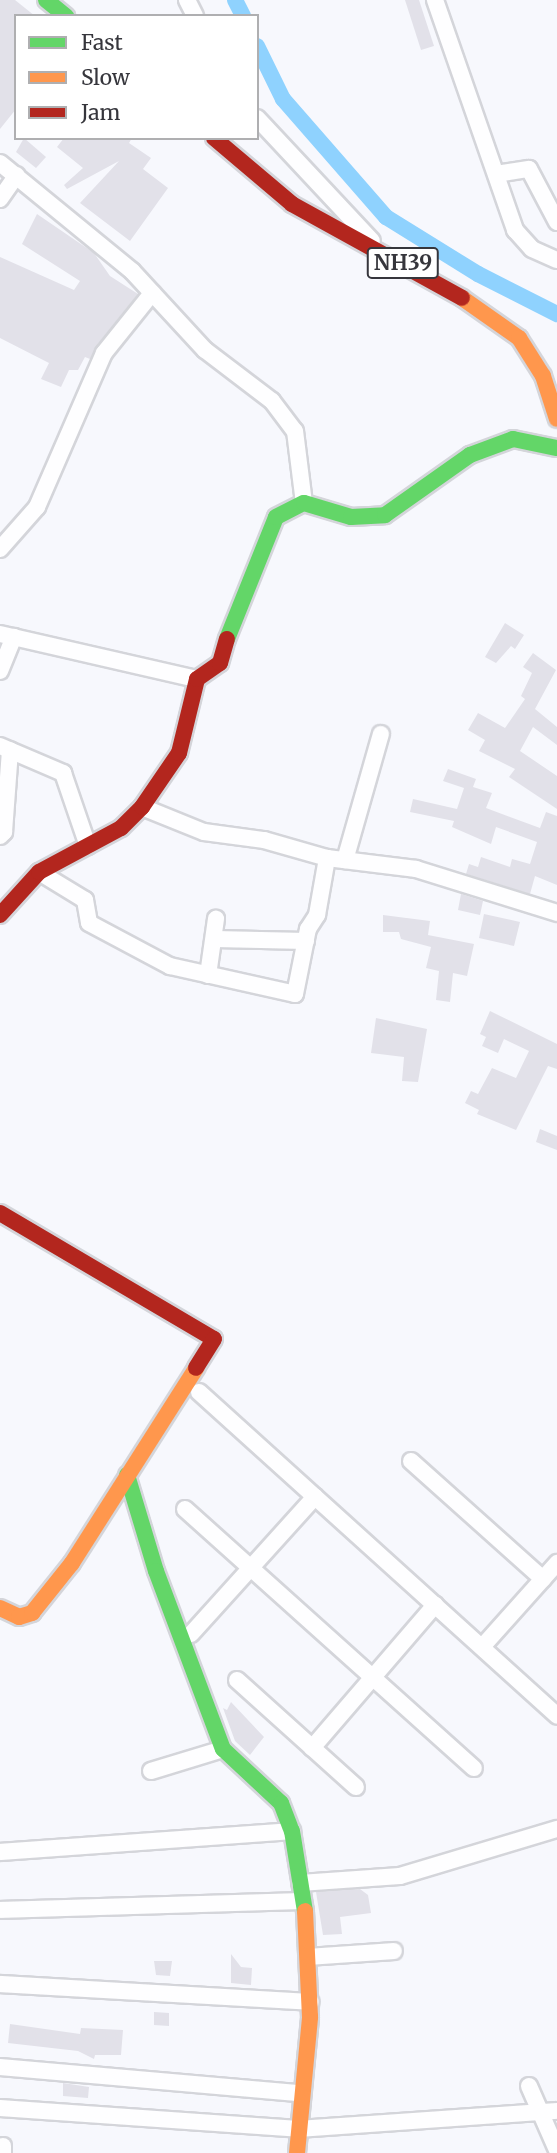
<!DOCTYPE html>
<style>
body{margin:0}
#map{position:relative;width:557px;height:2153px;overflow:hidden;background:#f7f8fd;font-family:Merriweather,serif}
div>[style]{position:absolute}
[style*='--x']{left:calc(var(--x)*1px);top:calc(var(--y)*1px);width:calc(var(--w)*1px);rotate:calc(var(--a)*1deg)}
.canal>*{height:16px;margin:-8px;padding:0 8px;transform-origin:8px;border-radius:8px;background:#8fd2fe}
.building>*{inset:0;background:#e2e1e9}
.roads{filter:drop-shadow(2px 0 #d4d5da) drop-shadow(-2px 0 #d4d5da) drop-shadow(0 2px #d4d5da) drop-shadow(0 -2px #d4d5da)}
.street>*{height:16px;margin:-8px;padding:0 8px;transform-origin:8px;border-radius:8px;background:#fefeff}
.fast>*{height:16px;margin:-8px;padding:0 8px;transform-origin:8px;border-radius:8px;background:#63d668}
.slow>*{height:16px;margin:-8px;padding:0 8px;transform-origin:8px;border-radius:8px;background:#ff974d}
.jam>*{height:16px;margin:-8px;padding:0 8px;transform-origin:8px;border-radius:8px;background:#b3261e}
span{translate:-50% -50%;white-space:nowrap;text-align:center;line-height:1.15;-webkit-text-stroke:6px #fff;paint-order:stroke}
.shield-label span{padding:2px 5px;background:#fff;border:2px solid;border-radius:5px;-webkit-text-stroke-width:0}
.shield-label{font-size:21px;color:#36363c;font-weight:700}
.legend{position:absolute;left:14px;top:14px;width:245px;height:126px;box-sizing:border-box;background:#fff;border:2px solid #afafb1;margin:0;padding:9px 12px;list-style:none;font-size:21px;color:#36363c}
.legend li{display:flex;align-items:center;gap:14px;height:35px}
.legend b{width:35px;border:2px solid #afafb1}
</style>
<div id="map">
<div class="canal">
<div style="--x:235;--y:0;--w:18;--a:63"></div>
<div style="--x:257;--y:46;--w:59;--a:63.9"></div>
<div style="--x:283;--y:99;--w:157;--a:48.9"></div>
<div style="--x:386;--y:217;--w:108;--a:31.8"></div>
<div style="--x:478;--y:274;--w:89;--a:26.9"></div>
</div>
<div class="building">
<div style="clip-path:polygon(0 0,15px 0,35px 16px,16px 16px,16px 109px,0 129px)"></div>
<div style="clip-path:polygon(405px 0,419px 0,434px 46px,421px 50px)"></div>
<div style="clip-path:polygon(24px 138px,46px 157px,36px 168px,16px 152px)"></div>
<div style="clip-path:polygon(64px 138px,132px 138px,129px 143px,151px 158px,143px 169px,168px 188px,130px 241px,80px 203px,119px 161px,67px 189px,64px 185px,83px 168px,57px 147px)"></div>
<div style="clip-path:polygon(37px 214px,94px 253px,110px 276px,138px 294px,90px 359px,85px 357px,78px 370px,69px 370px,61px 387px,41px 379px,49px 363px,0 338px,0 257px,74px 290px,80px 281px,22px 244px)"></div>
<div style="clip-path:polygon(505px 623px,524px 635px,515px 649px,511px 646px,496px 663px,485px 657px)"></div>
<div style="clip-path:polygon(533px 653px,556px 670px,535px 709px,557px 727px,557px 745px,533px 727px,520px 751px,557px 776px,557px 809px,509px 777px,515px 769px,479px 751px,485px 740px,468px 730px,478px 713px,505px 728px,525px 699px,521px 696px,532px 673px,523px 667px)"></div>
<div style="clip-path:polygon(448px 769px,476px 779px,473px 787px,492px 793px,486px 808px,540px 828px,546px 812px,557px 816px,557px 885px,535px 876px,530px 894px,466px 874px,469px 864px,478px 867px,481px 857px,510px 867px,512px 859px,530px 864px,537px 842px,496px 827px,491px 844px,452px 827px,454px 821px,410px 812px,413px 799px,457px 809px,464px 788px,443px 781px)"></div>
<div style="clip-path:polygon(461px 894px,483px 901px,480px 915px,458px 910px)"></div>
<div style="clip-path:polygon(484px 914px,520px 922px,514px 946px,479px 938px)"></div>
<div style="clip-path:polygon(383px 915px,430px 921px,428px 935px,474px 944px,467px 976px,453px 973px,450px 1002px,436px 1000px,439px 971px,426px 968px,431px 947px,401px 939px,399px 932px,383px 932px)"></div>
<div style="clip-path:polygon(490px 1011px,557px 1044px,557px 1069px,548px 1066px,516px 1130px,477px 1114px,479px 1110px,465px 1103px,471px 1091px,478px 1094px,492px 1068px,516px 1078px,529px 1051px,504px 1039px,498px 1053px,482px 1046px,486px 1037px,480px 1034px)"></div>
<div style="clip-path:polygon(376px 1018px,427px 1029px,418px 1082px,402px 1081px,404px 1057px,371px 1053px)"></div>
<div style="clip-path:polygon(540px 1129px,557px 1136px,557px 1150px,536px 1142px)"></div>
<div style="clip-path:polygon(231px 1702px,264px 1737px,250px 1755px,235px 1741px,223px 1708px,227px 1710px)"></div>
<div style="clip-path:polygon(360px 1889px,368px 1895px,371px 1913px,340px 1917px,342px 1934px,323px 1935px,316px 1892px)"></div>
<div style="clip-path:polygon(231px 1954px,241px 1967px,252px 1968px,251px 1985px,231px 1983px)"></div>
<div style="clip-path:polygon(154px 1961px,172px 1961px,170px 1976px,156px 1975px)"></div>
<div style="clip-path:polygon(154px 2012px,169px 2013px,169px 2026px,154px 2025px)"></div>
<div style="clip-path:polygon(10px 2024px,80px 2034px,81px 2028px,123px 2030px,121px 2055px,95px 2055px,94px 2059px,78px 2051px,8px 2043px)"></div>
<div style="clip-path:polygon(63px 2083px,89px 2087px,88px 2098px,63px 2096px)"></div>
</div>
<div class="roads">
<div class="street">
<div style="--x:187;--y:0;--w:18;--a:63"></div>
<div style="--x:435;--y:0;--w:244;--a:70.8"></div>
<div style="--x:515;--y:230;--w:25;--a:48"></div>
<div style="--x:532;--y:249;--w:27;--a:24"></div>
<div style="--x:257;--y:118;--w:168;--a:46.9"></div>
<div style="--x:0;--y:163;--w:171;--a:39.3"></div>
<div style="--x:132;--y:271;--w:108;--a:47.3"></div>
<div style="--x:205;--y:350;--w:84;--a:37.3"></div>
<div style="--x:272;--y:401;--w:38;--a:53"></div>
<div style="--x:295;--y:431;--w:73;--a:82.9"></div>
<div style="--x:496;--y:174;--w:33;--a:-9"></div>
<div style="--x:529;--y:169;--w:60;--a:62.2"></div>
<div style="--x:0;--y:199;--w:29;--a:-55"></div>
<div style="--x:0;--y:549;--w:56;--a:-48.6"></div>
<div style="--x:37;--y:507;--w:168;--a:-66.5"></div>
<div style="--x:104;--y:353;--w:77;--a:-51.3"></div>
<div style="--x:0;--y:634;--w:202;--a:12.9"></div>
<div style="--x:0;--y:671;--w:37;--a:-68"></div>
<div style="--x:0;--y:746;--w:69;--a:23.2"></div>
<div style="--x:63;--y:773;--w:77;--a:71.1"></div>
<div style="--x:142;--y:807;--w:67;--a:22"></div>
<div style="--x:204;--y:832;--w:61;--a:7.6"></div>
<div style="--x:264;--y:840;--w:66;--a:15.9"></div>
<div style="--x:327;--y:858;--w:90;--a:7"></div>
<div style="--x:416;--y:869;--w:148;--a:17.3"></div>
<div style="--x:0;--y:836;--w:6;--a:-45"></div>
<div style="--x:4;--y:832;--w:82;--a:-85.8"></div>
<div style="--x:345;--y:860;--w:131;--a:-74.1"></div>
<div style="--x:39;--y:872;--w:54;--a:31.3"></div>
<div style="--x:85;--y:900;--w:23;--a:80"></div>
<div style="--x:89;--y:923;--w:92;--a:28"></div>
<div style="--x:170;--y:966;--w:128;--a:12.6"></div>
<div style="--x:295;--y:994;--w:66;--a:-78.7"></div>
<div style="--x:308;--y:929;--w:17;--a:-57"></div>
<div style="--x:317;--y:915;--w:58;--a:-80"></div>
<div style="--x:215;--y:939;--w:91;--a:1.3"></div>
<div style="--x:208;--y:975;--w:57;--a:-81.9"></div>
<div style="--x:199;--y:1392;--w:483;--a:42.1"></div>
<div style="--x:411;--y:1461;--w:177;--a:41.8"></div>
<div style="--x:185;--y:1509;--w:388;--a:41.9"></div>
<div style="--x:191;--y:1634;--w:185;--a:-47.9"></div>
<div style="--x:482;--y:1647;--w:113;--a:-48.2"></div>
<div style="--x:237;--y:1680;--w:160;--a:42"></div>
<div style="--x:312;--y:1748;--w:189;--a:-49.3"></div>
<div style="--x:151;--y:1771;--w:75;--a:-17"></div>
<div style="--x:0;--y:1852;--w:293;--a:-4.1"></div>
<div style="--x:300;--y:1883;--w:100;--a:-4"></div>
<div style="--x:400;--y:1876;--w:164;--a:-16.7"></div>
<div style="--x:0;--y:1910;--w:303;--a:-1.7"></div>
<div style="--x:308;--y:1957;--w:86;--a:-4"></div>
<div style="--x:0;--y:1984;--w:311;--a:3.3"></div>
<div style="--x:0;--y:2067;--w:301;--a:5"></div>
<div style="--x:529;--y:2086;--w:70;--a:66.4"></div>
<div style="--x:0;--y:2108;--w:299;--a:4"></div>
<div style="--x:298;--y:2129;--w:260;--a:-4"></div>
<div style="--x:3;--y:2153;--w:7;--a:-90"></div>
</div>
<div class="fast">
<div style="--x:46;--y:0;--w:26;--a:39"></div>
<div style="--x:227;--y:639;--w:131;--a:-68.1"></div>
<div style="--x:276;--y:517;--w:31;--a:-27"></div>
<div style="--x:304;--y:503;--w:49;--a:16.6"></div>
<div style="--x:351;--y:517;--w:34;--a:-3"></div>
<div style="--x:385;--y:515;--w:104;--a:-35.2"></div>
<div style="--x:470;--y:455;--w:46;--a:-20.4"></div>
<div style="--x:513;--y:439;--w:45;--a:11.6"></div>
<div style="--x:127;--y:1475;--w:100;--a:73.2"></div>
<div style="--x:156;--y:1571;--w:190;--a:69.4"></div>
<div style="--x:223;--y:1749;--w:79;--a:43"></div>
<div style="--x:281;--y:1803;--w:30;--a:69"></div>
<div style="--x:292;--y:1831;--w:81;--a:80.8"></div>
</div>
<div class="slow">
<div style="--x:462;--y:298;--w:70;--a:35.1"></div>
<div style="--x:519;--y:338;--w:45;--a:57.7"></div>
<div style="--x:543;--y:376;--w:45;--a:72"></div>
<div style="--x:0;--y:1608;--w:21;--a:25"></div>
<div style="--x:19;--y:1617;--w:14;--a:-17"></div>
<div style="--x:32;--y:1613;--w:64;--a:-51.3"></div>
<div style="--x:72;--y:1563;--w:231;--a:-57.5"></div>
<div style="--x:297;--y:2153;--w:137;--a:-84.5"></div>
<div style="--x:310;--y:2017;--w:106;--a:-92.7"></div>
</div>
<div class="jam">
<div style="--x:214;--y:138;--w:102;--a:40.2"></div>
<div style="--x:292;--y:204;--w:194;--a:28.9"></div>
<div style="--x:0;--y:915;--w:58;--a:-47.8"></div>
<div style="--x:39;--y:872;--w:93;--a:-28.2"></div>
<div style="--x:121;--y:828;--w:30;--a:-45"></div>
<div style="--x:142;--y:807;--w:65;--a:-55.6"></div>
<div style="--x:179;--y:753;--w:76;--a:-76.3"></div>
<div style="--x:197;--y:679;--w:28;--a:-35"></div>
<div style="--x:220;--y:663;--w:25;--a:-74"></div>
<div style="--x:0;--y:1213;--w:248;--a:30.5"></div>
<div style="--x:214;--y:1339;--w:34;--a:122"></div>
</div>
</div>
<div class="shield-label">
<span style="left:403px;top:263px">NH39</span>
</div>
<ul class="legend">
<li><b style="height:9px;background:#63d668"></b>Fast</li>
<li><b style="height:9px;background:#ff974d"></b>Slow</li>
<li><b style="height:9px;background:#b3261e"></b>Jam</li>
</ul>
</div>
